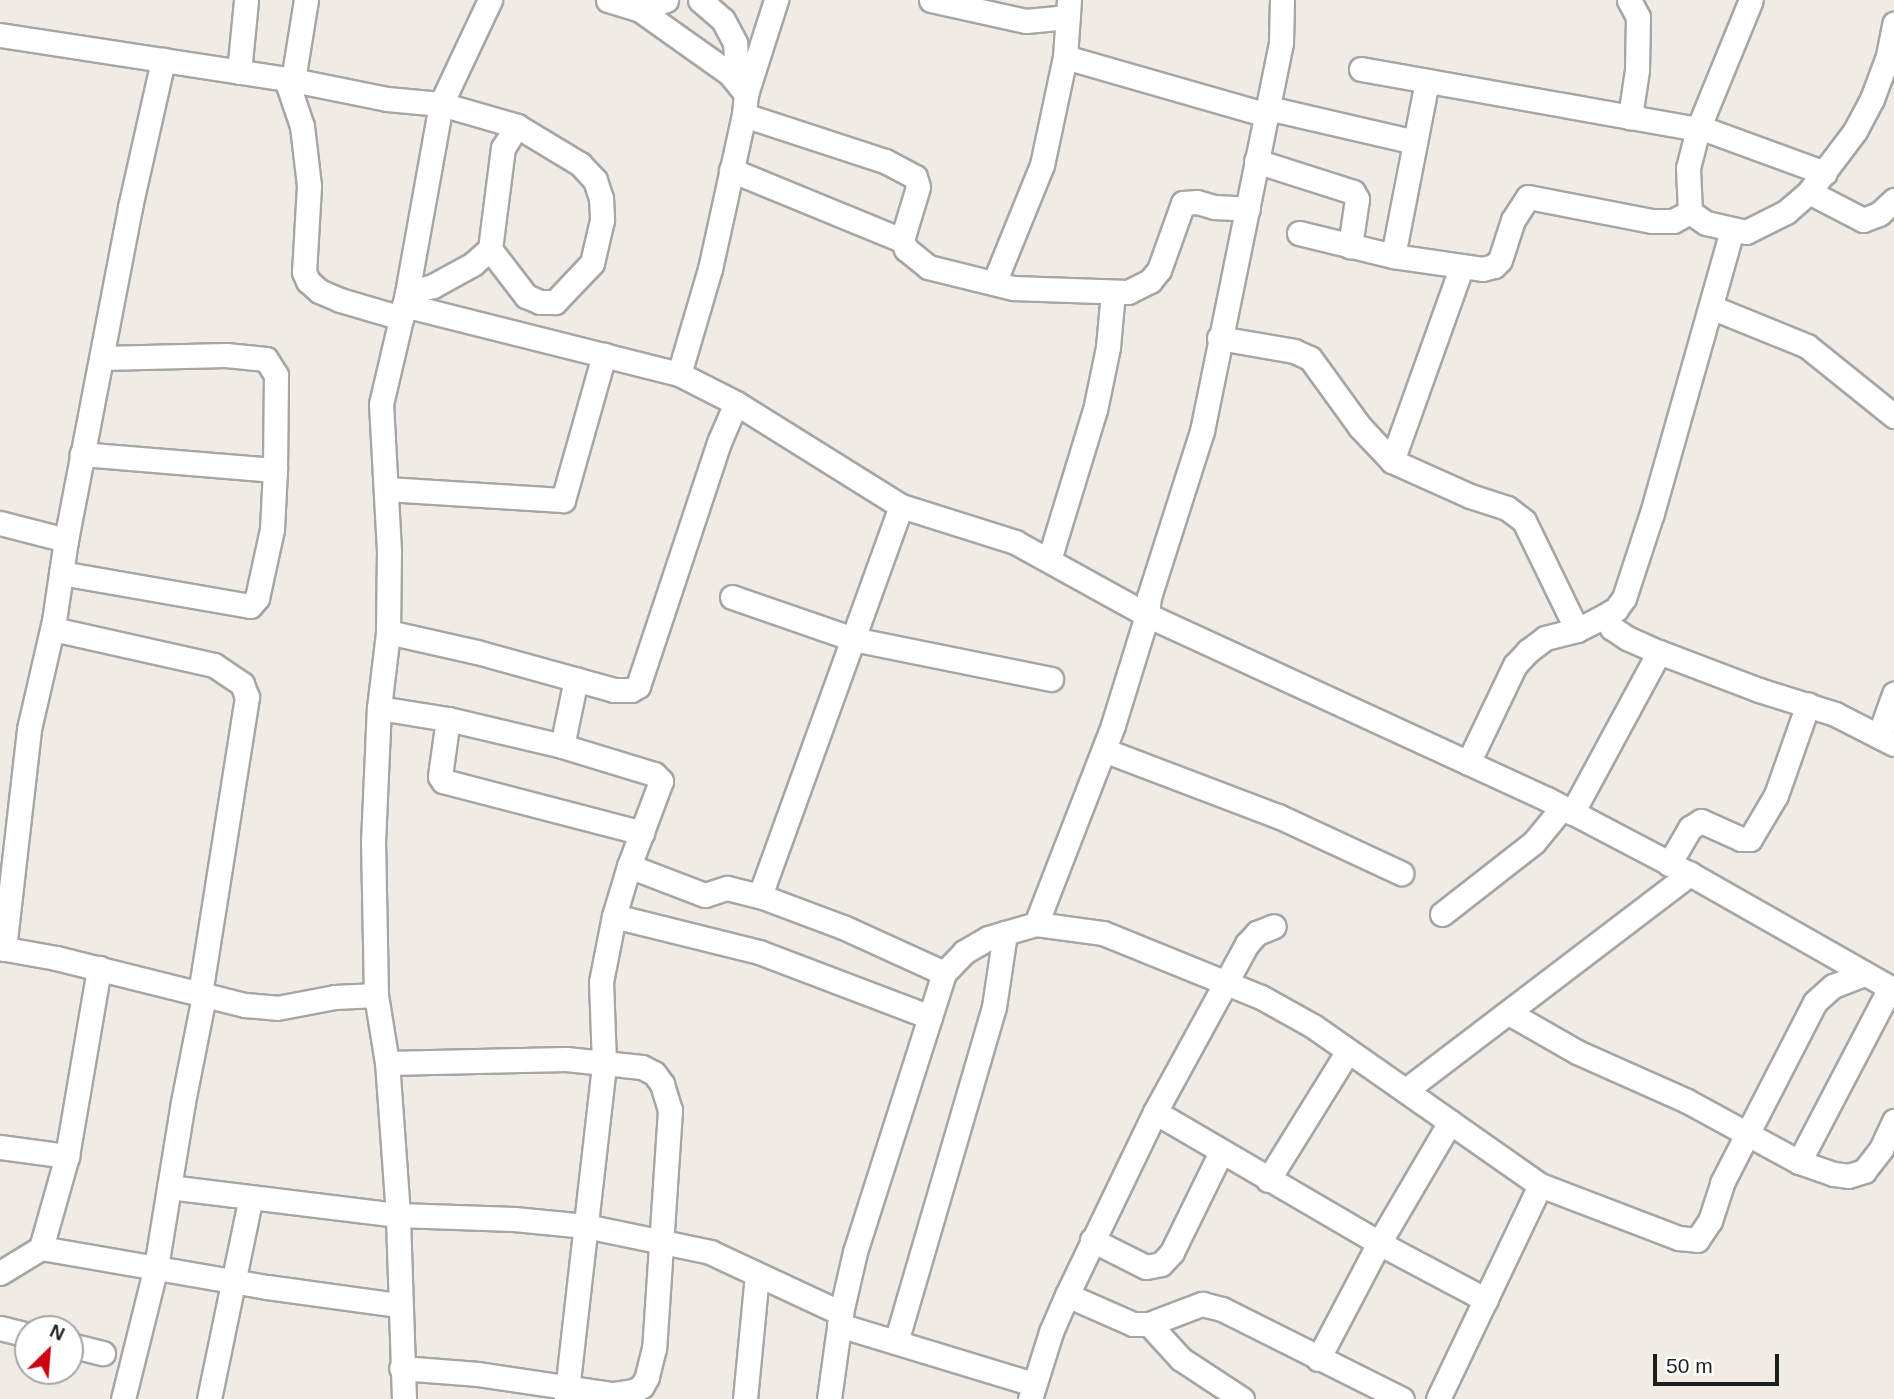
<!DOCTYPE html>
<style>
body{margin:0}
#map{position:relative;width:1894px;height:1399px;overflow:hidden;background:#f0ebe5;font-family:Helvetica,sans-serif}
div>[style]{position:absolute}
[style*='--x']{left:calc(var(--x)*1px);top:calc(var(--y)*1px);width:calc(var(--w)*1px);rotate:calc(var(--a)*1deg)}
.roads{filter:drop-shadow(2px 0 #a6a6a6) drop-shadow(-2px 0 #a6a6a6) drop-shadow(0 2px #a6a6a6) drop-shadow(0 -2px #a6a6a6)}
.minor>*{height:23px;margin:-11.5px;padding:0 11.5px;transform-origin:11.5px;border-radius:11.5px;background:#fff}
span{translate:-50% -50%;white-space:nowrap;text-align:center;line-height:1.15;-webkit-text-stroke:7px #fff;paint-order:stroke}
.north{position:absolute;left:14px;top:1315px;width:70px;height:70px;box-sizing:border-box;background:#fff;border:2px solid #a5a5a5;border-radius:50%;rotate:25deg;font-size:19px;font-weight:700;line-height:28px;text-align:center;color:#1f1f1f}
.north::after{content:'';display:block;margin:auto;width:24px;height:32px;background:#cd0011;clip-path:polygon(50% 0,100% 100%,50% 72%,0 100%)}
.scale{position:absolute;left:1653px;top:1354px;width:126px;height:32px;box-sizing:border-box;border:4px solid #1f1f1f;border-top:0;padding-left:9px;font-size:21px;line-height:24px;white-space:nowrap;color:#1f1f1f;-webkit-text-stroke:5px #fff;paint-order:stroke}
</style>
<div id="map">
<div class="roads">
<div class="minor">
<div style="--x:608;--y:0;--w:34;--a:17"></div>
<div style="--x:640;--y:10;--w:110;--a:35.4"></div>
<div style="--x:730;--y:74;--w:26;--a:51"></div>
<div style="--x:700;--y:0;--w:30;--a:41"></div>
<div style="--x:723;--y:20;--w:26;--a:62"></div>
<div style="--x:735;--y:43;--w:16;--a:86"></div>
<div style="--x:736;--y:59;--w:16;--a:112"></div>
<div style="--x:931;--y:0;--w:97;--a:12.5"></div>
<div style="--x:1026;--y:21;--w:42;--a:-5.4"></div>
<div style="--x:1629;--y:0;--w:19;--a:62"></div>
<div style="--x:1638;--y:17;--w:53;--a:91.1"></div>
<div style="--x:1637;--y:70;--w:48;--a:98.5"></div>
<div style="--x:1630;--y:117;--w:69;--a:10"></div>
<div style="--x:1698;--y:129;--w:40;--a:104.4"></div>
<div style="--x:1688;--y:168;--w:44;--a:87.4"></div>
<div style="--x:1690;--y:212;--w:19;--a:35"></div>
<div style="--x:1706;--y:223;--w:41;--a:12.7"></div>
<div style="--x:1746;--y:232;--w:45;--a:-26.6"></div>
<div style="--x:1786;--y:212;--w:30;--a:-41"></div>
<div style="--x:1809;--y:192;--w:61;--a:27.4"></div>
<div style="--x:1863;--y:220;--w:17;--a:-21"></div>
<div style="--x:1879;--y:214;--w:21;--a:-43"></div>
<div style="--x:640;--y:10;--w:28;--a:-21"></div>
<div style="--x:0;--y:35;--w:296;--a:8.7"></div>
<div style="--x:293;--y:80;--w:96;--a:11.4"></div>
<div style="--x:387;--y:99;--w:54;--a:5.3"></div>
<div style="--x:441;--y:104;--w:79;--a:16.1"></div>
<div style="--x:517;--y:126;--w:74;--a:31.1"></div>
<div style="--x:580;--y:164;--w:22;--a:47"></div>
<div style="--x:595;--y:180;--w:19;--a:72"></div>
<div style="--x:601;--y:198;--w:22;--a:87"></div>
<div style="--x:602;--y:220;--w:44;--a:103.1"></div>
<div style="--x:592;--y:263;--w:54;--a:133.5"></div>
<div style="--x:555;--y:302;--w:15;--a:180"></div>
<div style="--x:540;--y:302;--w:15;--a:-157"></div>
<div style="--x:526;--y:296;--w:59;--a:-127.5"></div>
<div style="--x:490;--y:249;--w:23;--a:139"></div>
<div style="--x:473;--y:264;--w:46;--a:151.2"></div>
<div style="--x:433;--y:286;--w:27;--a:165"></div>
<div style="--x:1065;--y:57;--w:210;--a:16"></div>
<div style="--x:1361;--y:69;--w:273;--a:10.1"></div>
<div style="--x:239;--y:72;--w:72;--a:-84.4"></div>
<div style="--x:286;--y:79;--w:50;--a:71.2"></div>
<div style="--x:302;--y:126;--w:60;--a:83.3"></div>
<div style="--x:309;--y:186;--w:86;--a:93.3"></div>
<div style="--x:304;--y:272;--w:10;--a:66"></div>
<div style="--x:308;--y:281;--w:15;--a:42"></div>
<div style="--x:319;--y:291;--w:23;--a:23"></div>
<div style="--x:340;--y:300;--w:64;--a:16.4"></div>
<div style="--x:293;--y:80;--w:81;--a:-80.8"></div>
<div style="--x:1268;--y:108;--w:151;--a:13"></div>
<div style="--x:744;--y:115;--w:148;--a:18.1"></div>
<div style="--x:885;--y:161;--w:34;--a:28"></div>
<div style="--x:915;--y:177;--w:10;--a:73"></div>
<div style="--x:918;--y:187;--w:55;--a:106.8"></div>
<div style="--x:902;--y:240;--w:10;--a:66"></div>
<div style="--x:906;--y:249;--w:28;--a:39"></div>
<div style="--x:928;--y:267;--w:88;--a:13.9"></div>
<div style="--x:1013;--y:288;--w:115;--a:2"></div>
<div style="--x:1128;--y:292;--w:25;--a:-27"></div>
<div style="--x:1150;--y:281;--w:14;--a:-51"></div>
<div style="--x:1159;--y:270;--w:71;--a:-70.3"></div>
<div style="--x:1183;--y:203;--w:14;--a:-4"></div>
<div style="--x:1197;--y:202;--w:19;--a:16"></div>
<div style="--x:1215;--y:207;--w:33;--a:3"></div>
<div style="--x:1699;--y:127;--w:134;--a:20.1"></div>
<div style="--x:1698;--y:129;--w:139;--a:-67.7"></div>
<div style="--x:1256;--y:161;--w:102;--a:17.7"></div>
<div style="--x:1353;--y:192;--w:8;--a:60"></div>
<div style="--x:1357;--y:199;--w:48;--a:98.5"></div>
<div style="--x:731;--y:170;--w:185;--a:22.3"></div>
<div style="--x:1809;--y:192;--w:76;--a:-53"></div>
<div style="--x:1855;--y:131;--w:36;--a:-62"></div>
<div style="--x:1872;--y:99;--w:46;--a:-69.6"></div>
<div style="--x:1888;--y:56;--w:33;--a:-79"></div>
<div style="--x:1299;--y:233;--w:97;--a:13.7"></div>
<div style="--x:1393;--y:256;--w:90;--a:8.3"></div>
<div style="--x:1482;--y:269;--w:12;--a:-14"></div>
<div style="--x:1494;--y:266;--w:8;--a:-45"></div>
<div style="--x:1500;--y:260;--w:42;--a:-72"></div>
<div style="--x:1513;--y:220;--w:27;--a:-57"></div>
<div style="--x:1528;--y:197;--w:126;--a:11"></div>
<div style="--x:1652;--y:221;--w:21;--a:0"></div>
<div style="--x:1673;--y:221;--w:19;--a:-28"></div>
<div style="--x:490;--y:249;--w:102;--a:-82.7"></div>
<div style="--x:503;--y:148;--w:26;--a:-58"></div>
<div style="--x:1393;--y:256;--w:178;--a:-79"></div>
<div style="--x:994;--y:283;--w:127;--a:-67.9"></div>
<div style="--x:1042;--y:165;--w:110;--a:-78"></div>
<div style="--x:1065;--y:57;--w:57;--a:-86"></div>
<div style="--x:404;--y:305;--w:284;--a:14.1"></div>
<div style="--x:679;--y:374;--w:64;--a:27"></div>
<div style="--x:736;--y:403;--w:195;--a:32"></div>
<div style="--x:901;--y:506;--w:415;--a:109.9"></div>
<div style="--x:1711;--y:307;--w:104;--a:22.1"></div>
<div style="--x:1807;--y:346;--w:112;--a:38.8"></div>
<div style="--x:1219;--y:338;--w:76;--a:9.8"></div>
<div style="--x:1294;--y:351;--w:17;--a:24"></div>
<div style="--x:1310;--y:358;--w:85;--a:54.1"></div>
<div style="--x:1360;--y:427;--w:47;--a:46.7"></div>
<div style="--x:1392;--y:461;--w:85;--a:24.2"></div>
<div style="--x:1470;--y:496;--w:39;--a:18"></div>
<div style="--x:1507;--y:508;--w:21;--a:37"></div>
<div style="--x:1524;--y:521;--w:121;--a:64.1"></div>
<div style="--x:102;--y:358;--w:124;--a:-1.4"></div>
<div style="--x:226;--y:355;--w:40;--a:5.7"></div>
<div style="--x:266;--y:359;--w:19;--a:58"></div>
<div style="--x:276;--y:375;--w:95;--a:90.6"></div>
<div style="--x:679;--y:374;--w:109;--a:-73.6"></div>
<div style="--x:710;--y:269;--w:158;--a:-77.6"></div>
<div style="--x:744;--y:115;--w:21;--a:-85"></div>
<div style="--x:746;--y:94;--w:99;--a:-72.3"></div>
<div style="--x:1392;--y:461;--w:207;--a:-70.3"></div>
<div style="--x:386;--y:489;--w:177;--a:3.6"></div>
<div style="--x:563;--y:500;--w:151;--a:-74.2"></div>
<div style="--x:901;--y:506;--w:120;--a:17.5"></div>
<div style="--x:1015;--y:542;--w:151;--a:28.9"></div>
<div style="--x:1147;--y:615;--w:440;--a:24.7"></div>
<div style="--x:1547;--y:799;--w:161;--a:27.7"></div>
<div style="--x:1690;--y:874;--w:235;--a:29.6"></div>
<div style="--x:0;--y:523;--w:68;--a:14.4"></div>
<div style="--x:1049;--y:560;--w:157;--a:-73"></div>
<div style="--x:1095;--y:410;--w:64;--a:-78.3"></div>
<div style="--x:1108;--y:347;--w:55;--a:-84.8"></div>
<div style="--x:61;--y:573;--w:192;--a:9.9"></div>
<div style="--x:250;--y:606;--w:11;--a:-49"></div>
<div style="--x:257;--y:598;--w:71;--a:-77.7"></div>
<div style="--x:272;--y:529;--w:59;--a:-87.1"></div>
<div style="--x:275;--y:470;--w:194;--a:-175.3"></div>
<div style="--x:732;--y:597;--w:128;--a:19.1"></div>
<div style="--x:853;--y:639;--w:202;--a:11.4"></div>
<div style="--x:1605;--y:616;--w:14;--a:60"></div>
<div style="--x:1612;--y:628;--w:18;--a:34"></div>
<div style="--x:1627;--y:638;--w:35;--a:24"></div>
<div style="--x:1659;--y:652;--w:107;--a:20.8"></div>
<div style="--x:1759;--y:690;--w:80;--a:17.5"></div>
<div style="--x:1835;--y:714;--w:66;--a:27"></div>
<div style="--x:53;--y:629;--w:165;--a:12.6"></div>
<div style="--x:214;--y:665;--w:34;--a:34"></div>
<div style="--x:242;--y:684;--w:14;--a:69"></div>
<div style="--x:247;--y:697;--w:302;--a:99"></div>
<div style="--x:388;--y:632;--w:91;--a:12.7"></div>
<div style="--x:477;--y:652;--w:142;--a:15.5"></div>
<div style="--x:614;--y:690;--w:17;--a:0"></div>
<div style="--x:631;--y:690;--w:8;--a:-30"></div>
<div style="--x:638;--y:686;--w:259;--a:-71.6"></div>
<div style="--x:720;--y:440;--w:40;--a:-66.6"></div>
<div style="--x:576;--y:679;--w:68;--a:101.8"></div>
<div style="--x:562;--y:746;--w:96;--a:16.9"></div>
<div style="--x:654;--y:774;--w:10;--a:45"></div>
<div style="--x:661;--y:781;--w:91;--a:110.6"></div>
<div style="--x:629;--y:866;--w:81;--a:20.9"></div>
<div style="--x:705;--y:895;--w:23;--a:-18"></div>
<div style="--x:727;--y:888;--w:34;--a:14"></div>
<div style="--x:760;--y:896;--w:89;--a:20.5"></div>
<div style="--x:843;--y:927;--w:111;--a:24.5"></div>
<div style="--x:944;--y:973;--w:29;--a:-46"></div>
<div style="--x:964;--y:952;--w:28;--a:-30"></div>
<div style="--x:988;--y:938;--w:50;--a:-16.3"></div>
<div style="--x:1036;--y:924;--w:213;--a:-68.8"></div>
<div style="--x:1113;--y:725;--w:115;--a:-72.8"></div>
<div style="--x:1147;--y:615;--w:18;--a:-84"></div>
<div style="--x:1149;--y:597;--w:174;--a:-72.3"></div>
<div style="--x:1202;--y:431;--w:396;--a:-78.5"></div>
<div style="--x:1281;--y:43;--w:43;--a:-88.7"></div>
<div style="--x:379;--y:708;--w:70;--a:9.1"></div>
<div style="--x:448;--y:719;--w:117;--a:13.3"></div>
<div style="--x:448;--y:719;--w:58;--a:98"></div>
<div style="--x:440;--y:776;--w:6;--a:59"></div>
<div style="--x:443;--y:781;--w:206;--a:14.6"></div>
<div style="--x:1879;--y:736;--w:45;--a:-70.3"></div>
<div style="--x:1104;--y:750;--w:186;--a:20.8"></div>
<div style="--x:1278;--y:816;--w:136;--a:24.9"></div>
<div style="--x:1468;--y:763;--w:109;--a:-64.4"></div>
<div style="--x:1515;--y:665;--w:19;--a:-47"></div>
<div style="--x:1528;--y:651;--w:21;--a:-37"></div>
<div style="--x:1545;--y:638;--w:33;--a:-14"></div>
<div style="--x:1577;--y:630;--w:25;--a:-27"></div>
<div style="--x:1599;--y:619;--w:20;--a:-30"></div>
<div style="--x:1616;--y:609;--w:14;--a:-54"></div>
<div style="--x:1624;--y:598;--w:89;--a:-71.8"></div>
<div style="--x:1652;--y:513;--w:293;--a:-74.2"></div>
<div style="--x:1572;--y:813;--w:183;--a:-61.6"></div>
<div style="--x:1669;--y:864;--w:42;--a:-59.7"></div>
<div style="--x:1690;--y:828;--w:13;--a:-32"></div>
<div style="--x:1701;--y:821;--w:44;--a:24.2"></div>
<div style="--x:1741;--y:839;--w:9;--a:0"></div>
<div style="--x:1750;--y:839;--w:51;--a:-59.4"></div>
<div style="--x:1776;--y:795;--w:96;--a:-70.6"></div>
<div style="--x:1442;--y:914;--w:117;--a:-38"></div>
<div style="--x:1534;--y:842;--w:44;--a:-50.5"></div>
<div style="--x:614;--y:916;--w:149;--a:13.9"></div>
<div style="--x:759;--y:952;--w:183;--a:20.8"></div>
<div style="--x:1036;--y:924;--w:68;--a:7.7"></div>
<div style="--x:1103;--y:933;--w:170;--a:22.1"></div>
<div style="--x:1261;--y:997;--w:60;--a:29.1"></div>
<div style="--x:1313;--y:1026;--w:167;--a:35"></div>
<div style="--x:1450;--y:1122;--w:140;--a:120.4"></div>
<div style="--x:1379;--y:1243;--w:131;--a:117.7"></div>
<div style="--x:0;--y:948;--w:57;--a:10.1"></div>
<div style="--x:56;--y:958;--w:195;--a:14"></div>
<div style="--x:245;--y:1005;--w:32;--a:5"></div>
<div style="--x:277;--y:1008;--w:59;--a:-10.7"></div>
<div style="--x:335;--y:997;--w:41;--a:-2.8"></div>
<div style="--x:4;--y:949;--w:221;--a:-83.5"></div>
<div style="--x:29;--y:729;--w:111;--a:-77"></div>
<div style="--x:54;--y:621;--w:82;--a:-81.6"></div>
<div style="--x:66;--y:540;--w:339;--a:-79.1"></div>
<div style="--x:130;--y:207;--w:151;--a:-77.3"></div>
<div style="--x:1509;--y:1013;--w:78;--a:29.8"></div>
<div style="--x:1577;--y:1052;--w:120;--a:24"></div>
<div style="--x:1687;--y:1101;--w:128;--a:28.6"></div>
<div style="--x:1799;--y:1162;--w:37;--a:19"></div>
<div style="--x:1834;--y:1174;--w:14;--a:8"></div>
<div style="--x:1848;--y:1176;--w:17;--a:-17"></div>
<div style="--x:1864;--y:1171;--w:28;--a:-52"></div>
<div style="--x:1881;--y:1149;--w:31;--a:-65"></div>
<div style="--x:387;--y:1063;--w:179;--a:-1.3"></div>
<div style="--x:566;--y:1059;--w:76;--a:6"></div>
<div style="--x:642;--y:1067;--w:13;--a:27"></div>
<div style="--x:654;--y:1073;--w:14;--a:54"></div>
<div style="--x:662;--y:1084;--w:27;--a:73"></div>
<div style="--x:670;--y:1110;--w:239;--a:93.8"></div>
<div style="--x:654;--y:1348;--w:30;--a:104"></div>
<div style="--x:647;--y:1377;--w:10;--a:119"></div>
<div style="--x:642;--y:1386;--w:9;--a:148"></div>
<div style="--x:634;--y:1391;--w:22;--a:172"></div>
<div style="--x:612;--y:1394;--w:135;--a:-171.5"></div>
<div style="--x:478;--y:1374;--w:77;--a:-175.5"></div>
<div style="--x:1406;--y:1090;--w:357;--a:-37.3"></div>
<div style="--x:1155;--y:1112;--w:259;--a:30.3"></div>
<div style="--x:1379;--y:1243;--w:121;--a:28"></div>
<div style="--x:1450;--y:1122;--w:110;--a:35"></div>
<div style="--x:0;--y:1147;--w:68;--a:7.7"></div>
<div style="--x:1799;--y:1162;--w:196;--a:-62.4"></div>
<div style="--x:1268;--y:1180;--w:152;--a:-58.2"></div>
<div style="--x:169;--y:1187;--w:231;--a:7"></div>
<div style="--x:398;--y:1215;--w:116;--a:2"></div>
<div style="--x:514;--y:1219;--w:72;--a:5.6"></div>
<div style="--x:586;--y:1226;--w:127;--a:11.8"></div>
<div style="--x:710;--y:1252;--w:145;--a:25"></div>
<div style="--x:1092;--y:1240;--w:60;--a:26.6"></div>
<div style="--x:1146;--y:1267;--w:15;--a:-11"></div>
<div style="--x:1161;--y:1264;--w:16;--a:-47"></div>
<div style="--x:1172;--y:1252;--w:111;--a:-63.9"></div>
<div style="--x:41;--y:1248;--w:229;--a:9.8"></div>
<div style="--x:267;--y:1287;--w:133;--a:7.8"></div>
<div style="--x:0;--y:1273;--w:48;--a:-31.4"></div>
<div style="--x:41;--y:1248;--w:96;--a:-74.2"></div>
<div style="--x:67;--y:1156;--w:191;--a:-80.3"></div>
<div style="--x:1067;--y:1295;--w:203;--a:-64.3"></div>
<div style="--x:1155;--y:1112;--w:192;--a:-61.3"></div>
<div style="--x:1247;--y:944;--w:15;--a:-48"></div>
<div style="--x:1257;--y:933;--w:18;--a:-22"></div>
<div style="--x:1149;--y:1324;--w:47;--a:47.6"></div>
<div style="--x:1181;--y:1359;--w:73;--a:33.3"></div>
<div style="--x:839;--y:1325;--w:203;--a:16.9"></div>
<div style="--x:0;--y:1328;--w:29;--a:14"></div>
<div style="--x:896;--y:1342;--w:349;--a:-73.7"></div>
<div style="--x:994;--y:1007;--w:75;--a:-81.5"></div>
<div style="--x:70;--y:1345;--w:34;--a:14"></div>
<div style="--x:123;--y:1399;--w:136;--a:-76"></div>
<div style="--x:156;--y:1267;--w:167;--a:-80.7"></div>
<div style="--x:183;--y:1102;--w:108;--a:-78.8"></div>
<div style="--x:209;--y:1399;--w:206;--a:-78.3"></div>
<div style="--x:404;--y:1399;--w:184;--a:-91.9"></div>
<div style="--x:398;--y:1215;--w:152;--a:-94.1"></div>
<div style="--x:387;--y:1063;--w:69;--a:-99.2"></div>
<div style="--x:376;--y:995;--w:152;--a:-91.1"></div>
<div style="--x:373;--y:843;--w:135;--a:-87.5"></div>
<div style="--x:379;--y:708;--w:77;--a:-83.2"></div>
<div style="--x:388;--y:632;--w:81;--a:-89.3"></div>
<div style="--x:389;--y:551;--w:147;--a:-93.1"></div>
<div style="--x:381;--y:404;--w:114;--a:-76.8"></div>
<div style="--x:407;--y:293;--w:192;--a:-79.8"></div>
<div style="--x:441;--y:104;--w:115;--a:-64.8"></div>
<div style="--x:566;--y:1399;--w:338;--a:-83.5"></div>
<div style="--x:604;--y:1063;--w:81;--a:-92.1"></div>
<div style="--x:601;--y:982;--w:67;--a:-78.9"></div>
<div style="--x:614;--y:916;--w:52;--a:-73.3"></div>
<div style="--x:745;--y:1399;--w:125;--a:-84.5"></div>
<div style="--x:829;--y:1399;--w:87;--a:-82.1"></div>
<div style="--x:841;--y:1313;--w:63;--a:-77.1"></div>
<div style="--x:855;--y:1252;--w:293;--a:-72.3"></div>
<div style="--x:1030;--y:1399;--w:70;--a:-72.6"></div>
<div style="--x:1051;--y:1332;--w:40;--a:-66.6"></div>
<div style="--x:1067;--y:1295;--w:72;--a:23.7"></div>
<div style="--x:1133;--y:1324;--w:16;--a:0"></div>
<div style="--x:1149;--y:1324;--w:57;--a:-20.7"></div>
<div style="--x:1202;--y:1304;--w:21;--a:14"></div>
<div style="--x:1222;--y:1309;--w:201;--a:26.6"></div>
<div style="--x:1438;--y:1399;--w:237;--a:-64.5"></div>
<div style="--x:1540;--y:1185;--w:149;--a:20.9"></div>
<div style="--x:1679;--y:1238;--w:18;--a:6"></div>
<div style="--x:1697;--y:1240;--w:23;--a:-56"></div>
<div style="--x:1710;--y:1221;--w:40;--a:-72"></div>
<div style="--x:1722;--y:1183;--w:203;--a:-62.8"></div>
<div style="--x:1815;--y:1002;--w:24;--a:-42"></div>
<div style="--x:1833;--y:986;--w:34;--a:-21"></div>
</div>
</div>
<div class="north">N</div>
<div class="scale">50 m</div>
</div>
